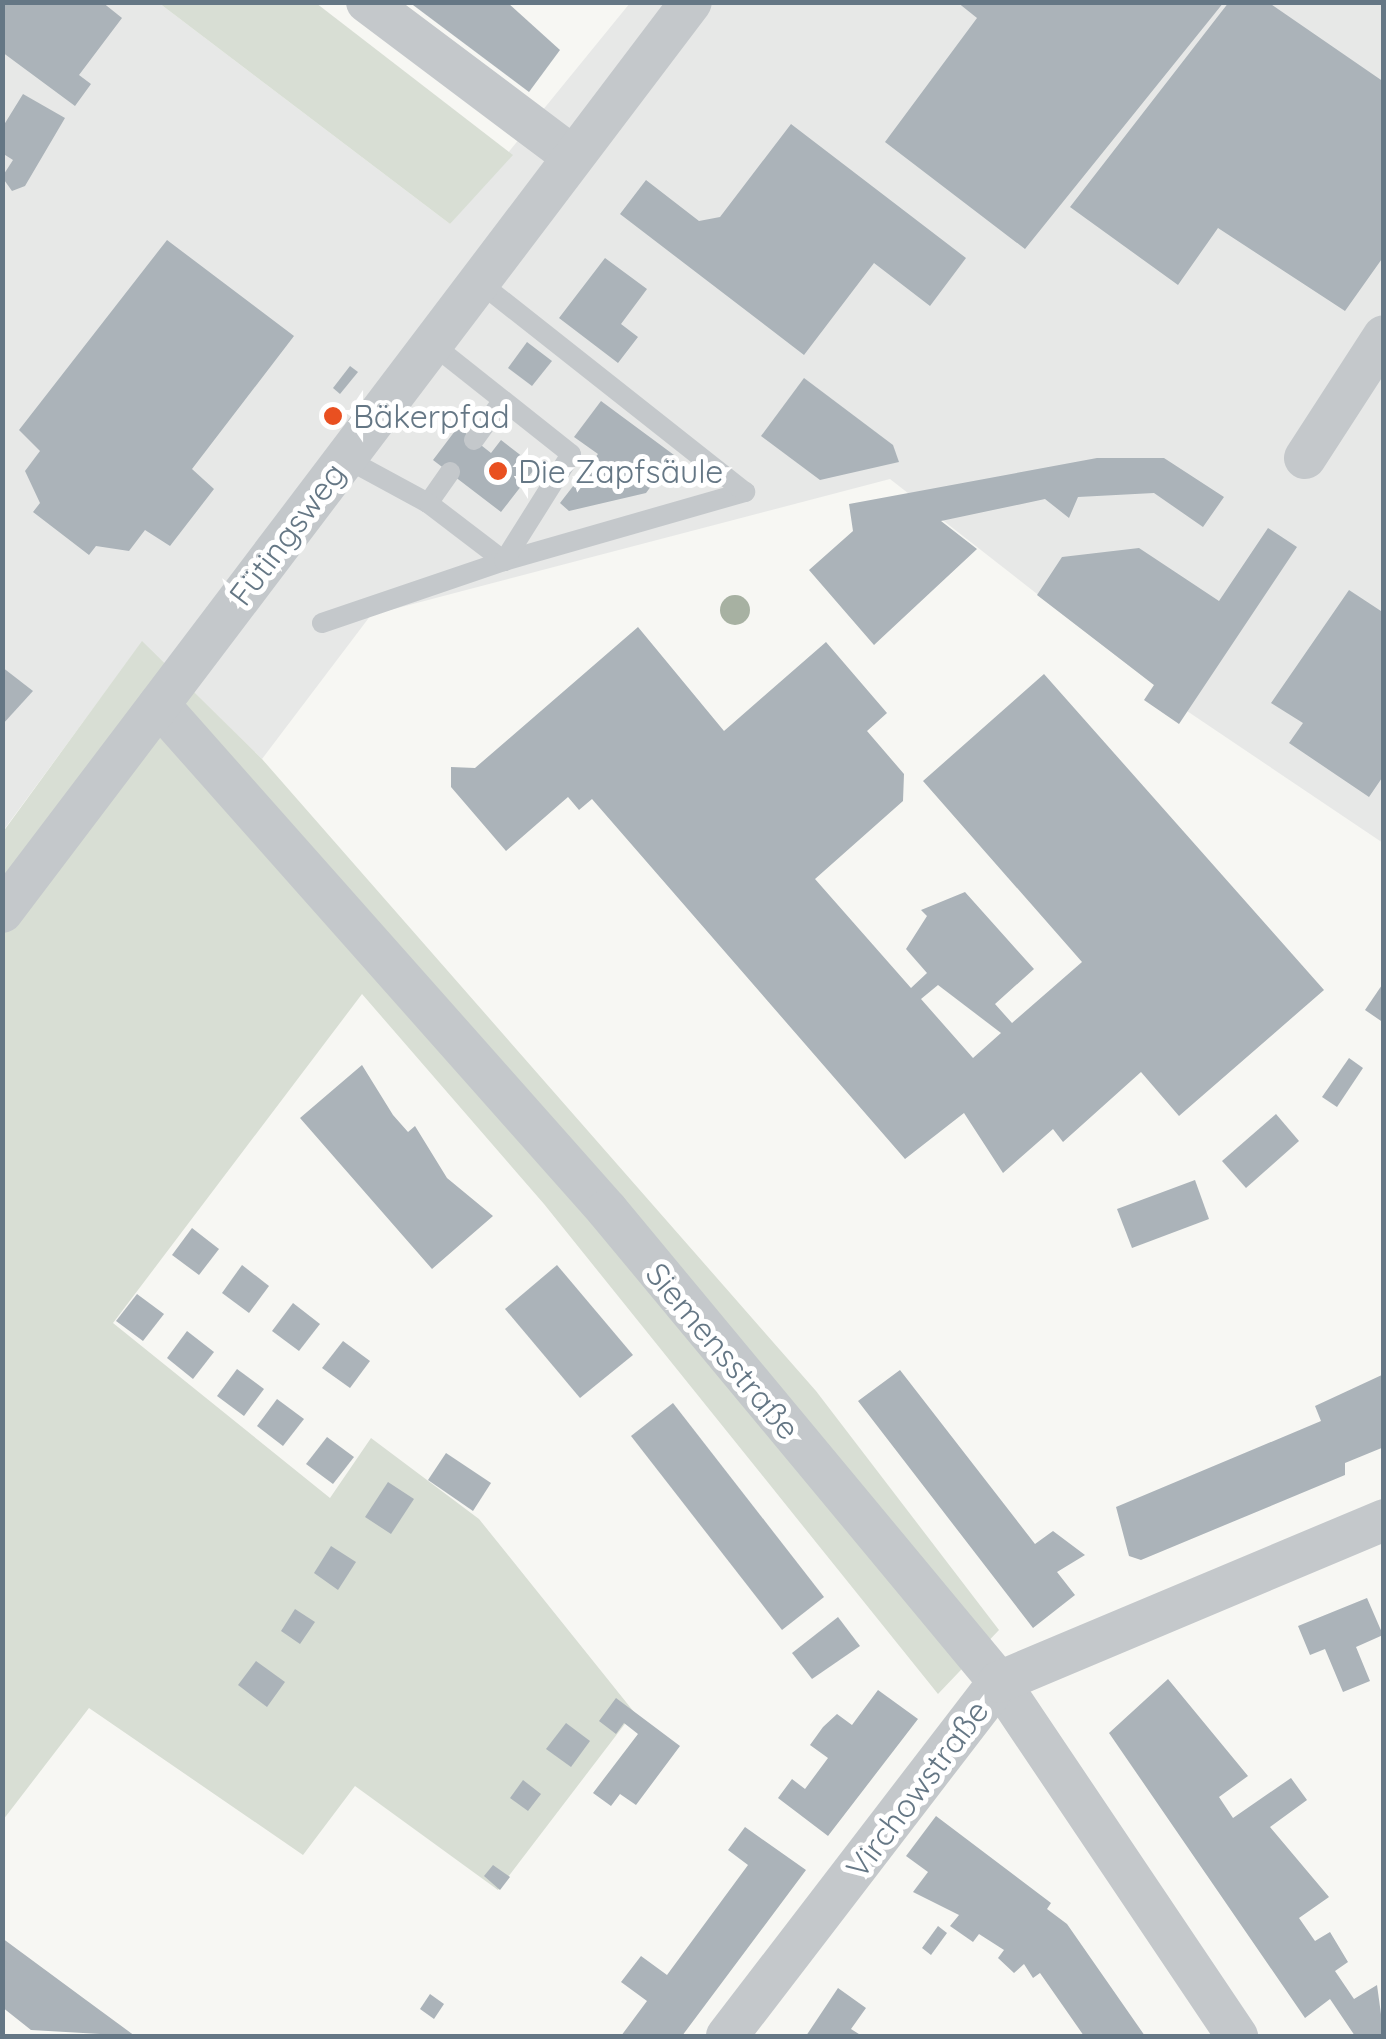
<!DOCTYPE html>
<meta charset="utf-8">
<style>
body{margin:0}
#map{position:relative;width:1386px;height:2039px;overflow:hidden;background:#f7f7f3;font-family:Quicksand,sans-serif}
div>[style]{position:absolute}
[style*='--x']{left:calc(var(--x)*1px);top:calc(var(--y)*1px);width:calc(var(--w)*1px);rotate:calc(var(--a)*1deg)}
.built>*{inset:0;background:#e7e8e7}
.green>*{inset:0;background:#d8ded4}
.building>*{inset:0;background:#abb3b9}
.service>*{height:20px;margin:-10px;padding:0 10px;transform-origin:10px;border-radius:10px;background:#c4c8cb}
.minor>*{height:42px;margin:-21px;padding:0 21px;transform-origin:21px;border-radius:21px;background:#c4c8cb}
.trees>*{width:30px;height:30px;margin:-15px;border-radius:50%;background:#a7b1a2}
.dots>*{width:28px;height:28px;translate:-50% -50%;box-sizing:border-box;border:5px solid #fff;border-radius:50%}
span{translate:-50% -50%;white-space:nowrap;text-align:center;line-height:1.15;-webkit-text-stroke:10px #fff;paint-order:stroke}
.poi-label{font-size:32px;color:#657785}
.left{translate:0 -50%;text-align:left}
.street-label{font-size:32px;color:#657785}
.frame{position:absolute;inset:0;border:5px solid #657785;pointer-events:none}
</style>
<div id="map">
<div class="built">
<div style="clip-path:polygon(3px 3px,159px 3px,450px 224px,630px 3px,1383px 3px,1383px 843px,1187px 711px,890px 479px,371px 615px,262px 759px,142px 642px,3px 831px)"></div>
</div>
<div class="green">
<div style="clip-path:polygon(159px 3px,316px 3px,513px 155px,450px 224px)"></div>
<div style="clip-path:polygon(142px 641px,262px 759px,816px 1391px,999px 1630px,938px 1694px,544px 1204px,362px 994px,113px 1323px,330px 1498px,371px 1438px,479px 1519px,634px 1712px,498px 1890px,355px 1786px,303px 1855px,89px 1708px,3px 1820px,3px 832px)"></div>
</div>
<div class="building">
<div style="clip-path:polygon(2px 2px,102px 2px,122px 18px,79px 75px,91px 84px,75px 106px,2px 52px)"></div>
<div style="clip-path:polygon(409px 2px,507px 2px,560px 50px,529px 92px)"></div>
<div style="clip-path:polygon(957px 2px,1224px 2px,1025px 249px,885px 142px,977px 18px)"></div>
<div style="clip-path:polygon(1229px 2px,1268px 2px,1384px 82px,1384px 256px,1345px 311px,1218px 228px,1178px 285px,1070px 207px)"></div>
<div style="clip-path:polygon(23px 94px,65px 118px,25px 186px,12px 191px,2px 177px,13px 160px,2px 153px,2px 128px)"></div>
<div style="clip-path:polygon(791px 124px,966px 258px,930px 306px,874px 263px,804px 355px,620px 214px,646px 180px,699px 221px,720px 217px)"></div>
<div style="clip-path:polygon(167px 240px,294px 336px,192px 469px,214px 489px,170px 546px,145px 530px,129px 551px,96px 546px,89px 555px,33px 512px,40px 503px,25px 471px,40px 451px,19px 430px)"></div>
<div style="clip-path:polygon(605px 258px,647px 289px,621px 324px,638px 337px,618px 363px,559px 318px)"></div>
<div style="clip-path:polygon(527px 342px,552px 361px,532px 386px,508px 368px)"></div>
<div style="clip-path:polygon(350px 366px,358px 372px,340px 394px,333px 388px)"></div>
<div style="clip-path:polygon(804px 378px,893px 445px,899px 462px,820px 480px,761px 436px)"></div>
<div style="clip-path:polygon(601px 401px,674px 455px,646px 493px,569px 511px,560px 503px,598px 454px,574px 437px)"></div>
<div style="clip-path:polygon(458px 427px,491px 453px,501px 440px,536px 467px,501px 512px,433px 460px)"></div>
<div style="clip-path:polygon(1097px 458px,1164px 458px,1224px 497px,1203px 527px,1154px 493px,1078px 497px,1069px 518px,1045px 499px,941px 521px,977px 549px,874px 645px,809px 570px,853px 531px,849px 504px)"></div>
<div style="clip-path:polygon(1268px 528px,1297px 547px,1179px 724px,1144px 700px,1154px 685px,1037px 595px,1062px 557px,1139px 548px,1219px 601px)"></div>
<div style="clip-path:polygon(1349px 590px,1384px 613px,1384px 775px,1369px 797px,1289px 743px,1303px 723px,1271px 703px)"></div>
<div style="clip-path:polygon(evenodd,638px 627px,724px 731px,826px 642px,887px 713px,867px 731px,904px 774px,903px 801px,815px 879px,911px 988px,927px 973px,906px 949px,927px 916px,921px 910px,965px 892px,1034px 969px,995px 1004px,1012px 1023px,1082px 962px,923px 781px,1044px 674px,1324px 990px,1179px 1116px,1141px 1072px,1063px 1142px,1053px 1129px,1003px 1173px,964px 1113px,905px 1159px,592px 799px,579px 810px,568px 797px,506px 851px,451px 787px,451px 767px,475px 768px,638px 627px,938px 985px,1001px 1033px,973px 1058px,921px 999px,938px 985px)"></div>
<div style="clip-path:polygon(2px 667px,33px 691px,2px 725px)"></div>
<div style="clip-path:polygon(1384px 982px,1384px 1023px,1365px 1010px)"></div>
<div style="clip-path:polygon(1349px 1058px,1363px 1068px,1337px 1107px,1322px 1097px)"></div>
<div style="clip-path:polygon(362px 1065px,393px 1115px,408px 1132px,415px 1126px,447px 1178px,493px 1216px,432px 1269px,300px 1118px)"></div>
<div style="clip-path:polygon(1276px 1114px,1299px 1141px,1246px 1188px,1222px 1161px)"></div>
<div style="clip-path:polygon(1195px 1180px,1209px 1219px,1132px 1248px,1117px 1209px)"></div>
<div style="clip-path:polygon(192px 1228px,219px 1249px,199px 1275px,172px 1255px)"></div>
<div style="clip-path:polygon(242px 1265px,269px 1286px,249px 1313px,222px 1293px)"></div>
<div style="clip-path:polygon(557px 1265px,633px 1355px,580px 1398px,505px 1309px)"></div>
<div style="clip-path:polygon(137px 1294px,164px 1314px,143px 1341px,116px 1321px)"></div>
<div style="clip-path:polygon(293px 1303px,320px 1324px,299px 1351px,272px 1331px)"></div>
<div style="clip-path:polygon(187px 1331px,214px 1352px,193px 1379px,167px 1358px)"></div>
<div style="clip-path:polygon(343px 1341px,370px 1361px,350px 1388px,322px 1368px)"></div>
<div style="clip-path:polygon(237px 1369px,264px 1389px,244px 1416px,217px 1396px)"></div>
<div style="clip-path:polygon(900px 1370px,1035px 1544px,1053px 1531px,1085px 1555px,1057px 1572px,1075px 1595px,1033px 1628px,858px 1401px)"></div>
<div style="clip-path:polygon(1384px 1374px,1384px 1447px,1345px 1463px,1345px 1475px,1141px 1560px,1129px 1556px,1116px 1507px,1321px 1421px,1315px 1406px)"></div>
<div style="clip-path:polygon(277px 1399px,304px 1419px,283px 1446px,257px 1426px)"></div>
<div style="clip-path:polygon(673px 1403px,824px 1597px,782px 1630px,631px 1436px)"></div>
<div style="clip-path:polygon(327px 1437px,354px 1457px,333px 1484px,306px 1464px)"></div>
<div style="clip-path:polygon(446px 1453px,491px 1483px,473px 1511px,428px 1480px)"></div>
<div style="clip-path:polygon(388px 1482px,414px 1499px,391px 1534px,365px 1517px)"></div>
<div style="clip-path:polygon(331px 1546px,356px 1562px,338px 1590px,314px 1573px)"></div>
<div style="clip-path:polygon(1367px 1598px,1383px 1635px,1356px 1647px,1370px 1681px,1343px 1692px,1325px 1649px,1310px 1655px,1298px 1626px)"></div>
<div style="clip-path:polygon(295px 1609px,315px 1622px,300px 1644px,281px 1631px)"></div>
<div style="clip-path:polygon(838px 1617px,860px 1646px,812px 1679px,792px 1653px)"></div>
<div style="clip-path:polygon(256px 1661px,285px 1682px,267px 1707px,238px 1685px)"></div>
<div style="clip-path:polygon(1168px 1679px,1248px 1776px,1219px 1797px,1233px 1818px,1291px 1778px,1307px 1800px,1270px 1827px,1329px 1897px,1299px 1918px,1315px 1941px,1330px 1932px,1348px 1962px,1335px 1971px,1354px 1999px,1377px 1985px,1384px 2036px,1355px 2036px,1330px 1999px,1305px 2018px,1109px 1733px)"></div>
<div style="clip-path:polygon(878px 1690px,918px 1719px,828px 1836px,778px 1798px,792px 1779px,805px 1789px,828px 1758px,810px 1745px,823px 1727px,837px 1714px,852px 1725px)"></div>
<div style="clip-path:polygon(616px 1698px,680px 1746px,636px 1805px,620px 1794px,611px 1806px,593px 1793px,638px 1734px,624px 1723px,616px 1734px,599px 1721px)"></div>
<div style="clip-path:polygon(566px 1723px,590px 1741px,571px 1767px,546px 1749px)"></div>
<div style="clip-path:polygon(523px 1780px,541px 1794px,528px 1811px,510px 1798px)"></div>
<div style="clip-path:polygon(936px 1816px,1051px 1903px,1047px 1909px,1067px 1924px,1145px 2036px,1084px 2036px,1040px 1973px,1033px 1978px,1024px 1964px,1014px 1973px,998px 1958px,1004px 1950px,979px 1934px,973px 1942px,950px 1926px,959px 1915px,913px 1892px,928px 1872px,906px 1856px)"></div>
<div style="clip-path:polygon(745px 1827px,806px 1870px,682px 2036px,621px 2036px,647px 2001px,621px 1982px,641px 1956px,667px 1975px,748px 1865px,728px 1850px)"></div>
<div style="clip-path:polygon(493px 1865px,510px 1877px,500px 1890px,484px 1876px)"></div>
<div style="clip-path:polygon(938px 1926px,947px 1933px,931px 1955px,922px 1948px)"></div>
<div style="clip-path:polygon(2px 1938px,86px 2000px,135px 2036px,31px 2030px,2px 2007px)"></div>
<div style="clip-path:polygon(838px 1988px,866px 2008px,851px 2029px,862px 2036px,806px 2036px)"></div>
<div style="clip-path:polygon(430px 1994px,444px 2004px,434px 2019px,420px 2009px)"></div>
</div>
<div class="service">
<div style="--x:474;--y:440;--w:49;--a:-54.1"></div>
<div style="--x:345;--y:458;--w:94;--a:28.5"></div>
<div style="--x:450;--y:472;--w:38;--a:125"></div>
<div style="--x:428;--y:503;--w:96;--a:37.3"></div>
<div style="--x:504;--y:561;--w:251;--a:-16"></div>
<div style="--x:745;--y:492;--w:340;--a:-141.7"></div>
<div style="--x:322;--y:623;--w:192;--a:-18.8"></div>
<div style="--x:504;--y:561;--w:126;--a:-57.9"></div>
<div style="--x:571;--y:454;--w:179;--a:-141.6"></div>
</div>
<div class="minor">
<div style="--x:367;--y:2;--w:256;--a:36.9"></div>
<div style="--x:1305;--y:458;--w:145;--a:-57.1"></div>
<div style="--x:159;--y:705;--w:675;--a:48.42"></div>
<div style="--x:607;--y:1210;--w:614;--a:50.29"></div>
<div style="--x:999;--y:1682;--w:427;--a:56.1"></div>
<div style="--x:2;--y:912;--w:1141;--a:-52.87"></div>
<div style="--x:727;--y:2036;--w:446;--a:-52.5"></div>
<div style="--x:999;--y:1682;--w:418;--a:-22.8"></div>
</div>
<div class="trees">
<div style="left:735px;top:610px"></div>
</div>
<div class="dots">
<div style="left:333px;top:416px;background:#e95021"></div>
<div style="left:498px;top:471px;background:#e95021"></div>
</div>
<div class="poi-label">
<span class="left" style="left:353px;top:416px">Bäkerpfad</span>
<span class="left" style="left:518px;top:471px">Die Zapfsäule</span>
</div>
<div class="street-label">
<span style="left:287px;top:534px;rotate:-53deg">Fütingsweg</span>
<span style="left:723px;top:1351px;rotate:50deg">Siemensstraße</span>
<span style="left:917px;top:1789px;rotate:-53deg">Virchowstraße</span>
</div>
<div class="frame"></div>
</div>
